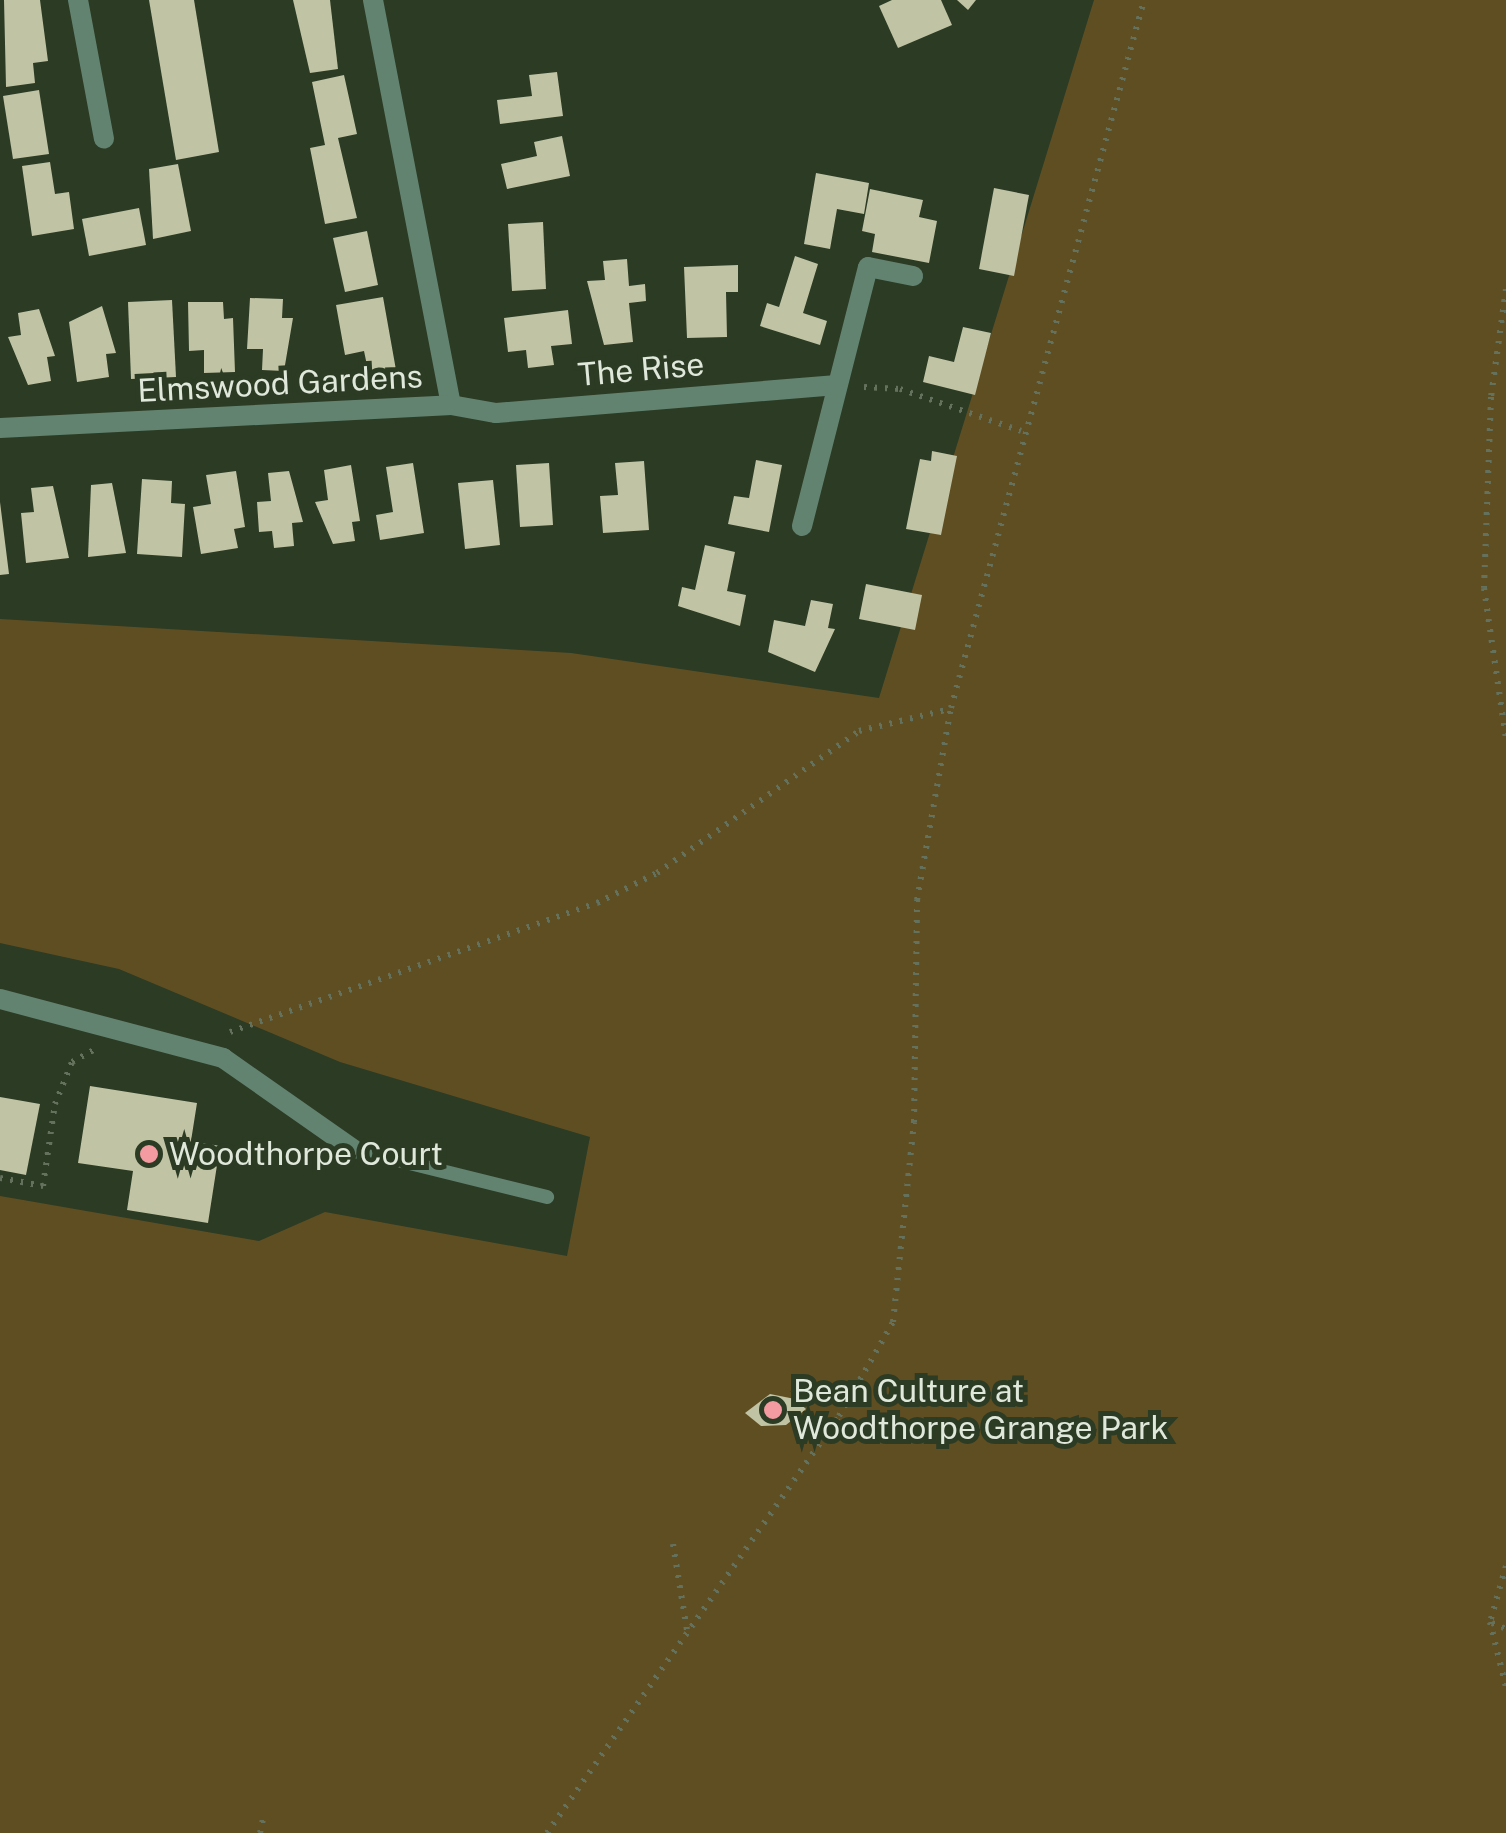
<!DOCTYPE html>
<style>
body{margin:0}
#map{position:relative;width:1506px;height:1833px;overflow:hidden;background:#2c3b24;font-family:"Public Sans",sans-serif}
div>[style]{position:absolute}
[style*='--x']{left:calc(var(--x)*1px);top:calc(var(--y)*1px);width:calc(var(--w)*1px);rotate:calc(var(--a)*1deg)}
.green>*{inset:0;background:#604e23}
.building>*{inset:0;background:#c0c3a4}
.path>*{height:6px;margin-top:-3px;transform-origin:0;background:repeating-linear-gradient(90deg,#64715d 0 2.5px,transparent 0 10.5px)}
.service>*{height:14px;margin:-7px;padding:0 7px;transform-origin:7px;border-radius:7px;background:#638371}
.minor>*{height:20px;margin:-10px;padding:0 10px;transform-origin:10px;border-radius:10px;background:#638371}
.dots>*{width:28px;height:28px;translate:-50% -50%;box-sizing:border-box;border:5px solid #2c3b24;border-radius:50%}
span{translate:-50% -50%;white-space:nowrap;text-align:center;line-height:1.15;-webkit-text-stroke:10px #2c3b24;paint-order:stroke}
.street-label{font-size:32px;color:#dfe8da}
.poi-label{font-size:32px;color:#dfe8da}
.left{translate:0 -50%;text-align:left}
</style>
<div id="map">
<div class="green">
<div style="clip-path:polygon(1094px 0,1506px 0,1506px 1833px,0 1833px,0 1196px,259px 1241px,325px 1212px,567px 1256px,590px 1137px,340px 1062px,119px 969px,0 943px,0 619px,571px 653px,879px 698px)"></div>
</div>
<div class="building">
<div style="clip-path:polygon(4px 0,40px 0,48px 61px,33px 63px,35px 83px,6px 87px)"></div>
<div style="clip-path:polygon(149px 0,194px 0,219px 152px,176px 160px)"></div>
<div style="clip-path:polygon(293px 0,330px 0,338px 69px,310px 73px)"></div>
<div style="clip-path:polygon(892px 0,941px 0,952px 25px,898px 48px,879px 6px)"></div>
<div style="clip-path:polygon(957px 0,976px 0,968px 10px)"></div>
<div style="clip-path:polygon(557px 72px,563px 116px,500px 124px,497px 100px,532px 96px,529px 75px)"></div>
<div style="clip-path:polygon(344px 75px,357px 134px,338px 138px,357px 218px,325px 224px,310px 148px,325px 145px,312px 82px)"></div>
<div style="clip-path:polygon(39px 90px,49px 154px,13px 159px,3px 96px)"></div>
<div style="clip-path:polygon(562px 136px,570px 176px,507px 189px,501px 164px,537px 156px,534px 142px)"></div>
<div style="clip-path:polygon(50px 162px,55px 194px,69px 192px,74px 229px,32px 236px,22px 166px)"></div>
<div style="clip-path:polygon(178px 164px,191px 231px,153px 239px,149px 169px)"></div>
<div style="clip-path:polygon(816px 173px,869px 183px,864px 214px,837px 209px,830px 249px,804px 244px)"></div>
<div style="clip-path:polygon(994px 188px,1029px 195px,1014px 276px,979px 269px)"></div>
<div style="clip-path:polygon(870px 189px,923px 200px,919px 217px,937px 221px,929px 263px,872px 252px,875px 234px,862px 231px)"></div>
<div style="clip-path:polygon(139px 208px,146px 245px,89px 256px,82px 219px)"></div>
<div style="clip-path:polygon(543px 222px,546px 289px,512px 291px,508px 224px)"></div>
<div style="clip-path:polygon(367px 231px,378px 285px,345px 292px,333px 238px)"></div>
<div style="clip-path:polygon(795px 256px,818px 264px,803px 313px,827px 321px,820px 345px,760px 326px,767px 303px,779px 307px)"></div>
<div style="clip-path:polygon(627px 259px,629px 286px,645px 284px,646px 301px,629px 303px,633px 342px,604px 345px,587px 281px,605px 280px,603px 261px)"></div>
<div style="clip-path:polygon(738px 265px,738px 292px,726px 292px,727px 337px,687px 338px,684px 267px)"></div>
<div style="clip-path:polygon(383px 297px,396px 370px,369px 375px,364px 351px,345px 355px,336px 305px)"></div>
<div style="clip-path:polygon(250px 298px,283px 299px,282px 318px,293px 318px,284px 371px,262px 370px,263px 349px,247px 349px)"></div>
<div style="clip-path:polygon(172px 300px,176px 377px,131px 379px,128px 302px)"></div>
<div style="clip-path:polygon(188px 302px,223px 302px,224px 319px,233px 318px,235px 372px,204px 373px,204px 350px,189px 351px)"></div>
<div style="clip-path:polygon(102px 306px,116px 353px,106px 354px,109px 377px,77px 382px,69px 322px)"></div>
<div style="clip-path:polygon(39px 309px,55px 356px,47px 357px,51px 381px,28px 385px,8px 337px,21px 335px,18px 313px)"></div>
<div style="clip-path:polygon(568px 310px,572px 344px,551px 346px,554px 365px,528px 368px,526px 350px,508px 352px,504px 318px)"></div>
<div style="clip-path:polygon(963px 327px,991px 333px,975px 395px,923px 382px,929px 356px,954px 362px)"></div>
<div style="clip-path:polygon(932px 451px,957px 456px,941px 535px,906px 529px,920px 459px,931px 461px)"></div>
<div style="clip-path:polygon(756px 460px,782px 465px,769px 532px,728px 524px,734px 496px,749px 498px)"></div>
<div style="clip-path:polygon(644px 461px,649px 530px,603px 533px,600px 496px,618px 495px,615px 463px)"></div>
<div style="clip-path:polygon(413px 463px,424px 533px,380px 540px,376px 515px,393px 512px,386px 467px)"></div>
<div style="clip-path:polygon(549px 463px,553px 525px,520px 527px,516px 465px)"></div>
<div style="clip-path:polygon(351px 465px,360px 521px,352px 522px,355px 541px,333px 544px,315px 502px,328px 500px,324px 470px)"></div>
<div style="clip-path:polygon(236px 471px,245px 527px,234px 529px,238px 548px,201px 554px,193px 507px,211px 504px,206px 475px)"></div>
<div style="clip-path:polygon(289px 471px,303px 522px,292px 523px,294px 546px,274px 548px,272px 531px,259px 532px,257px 502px,271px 501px,268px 473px)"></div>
<div style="clip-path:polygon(142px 479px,172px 481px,171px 503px,185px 504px,182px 557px,137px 554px)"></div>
<div style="clip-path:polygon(493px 480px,500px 545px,465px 549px,458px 483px)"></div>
<div style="clip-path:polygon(112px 483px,126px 553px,88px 557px,91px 485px)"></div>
<div style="clip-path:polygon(53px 486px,69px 558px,26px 563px,21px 513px,34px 512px,31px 488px)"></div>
<div style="clip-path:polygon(0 502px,9px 574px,0 575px)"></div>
<div style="clip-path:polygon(705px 545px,735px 552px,727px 591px,746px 595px,740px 626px,678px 606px,682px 587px,695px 590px)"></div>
<div style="clip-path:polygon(866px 584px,922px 595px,915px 630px,859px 619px)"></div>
<div style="clip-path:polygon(811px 600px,833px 604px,828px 628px,835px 629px,815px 672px,768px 652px,774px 620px,805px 626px)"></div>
<div style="clip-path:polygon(90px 1086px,197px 1103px,191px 1141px,220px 1146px,208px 1223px,127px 1210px,133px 1171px,78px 1163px)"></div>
<div style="clip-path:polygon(0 1097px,40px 1104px,26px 1175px,0 1170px)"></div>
<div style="clip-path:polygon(770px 1394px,795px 1399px,806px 1409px,786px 1425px,761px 1426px,745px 1413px)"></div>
</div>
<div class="path">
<div style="--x:1506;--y:289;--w:109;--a:97.9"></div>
<div style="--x:1491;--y:397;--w:191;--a:92.1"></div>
<div style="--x:1484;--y:588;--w:153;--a:81.7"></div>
<div style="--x:864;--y:387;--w:36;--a:3"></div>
<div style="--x:900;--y:389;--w:128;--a:19.1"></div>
<div style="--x:230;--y:1032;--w:389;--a:-19.4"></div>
<div style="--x:597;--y:903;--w:67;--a:-26.6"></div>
<div style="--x:657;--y:873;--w:247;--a:-35.1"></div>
<div style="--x:859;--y:731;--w:94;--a:-13.6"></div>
<div style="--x:0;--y:1178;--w:44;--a:10.5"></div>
<div style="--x:43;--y:1186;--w:83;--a:-81.7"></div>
<div style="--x:55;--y:1104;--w:45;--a:-68"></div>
<div style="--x:72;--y:1062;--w:25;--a:-29"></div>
<div style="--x:673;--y:1544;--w:87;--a:80.8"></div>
<div style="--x:1506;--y:1566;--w:58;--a:105.9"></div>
<div style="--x:1490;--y:1622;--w:67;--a:76.2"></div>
<div style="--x:1492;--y:1623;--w:15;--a:23"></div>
<div style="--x:260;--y:1833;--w:14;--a:-78"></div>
<div style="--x:547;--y:1833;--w:509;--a:-55"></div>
<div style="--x:839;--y:1416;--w:108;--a:-60.1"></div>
<div style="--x:893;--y:1322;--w:201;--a:-84"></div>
<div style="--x:914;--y:1122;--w:222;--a:-89.2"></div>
<div style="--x:917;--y:900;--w:195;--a:-80"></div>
<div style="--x:951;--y:708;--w:734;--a:-74.75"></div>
</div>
<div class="service">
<div style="--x:353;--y:1149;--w:200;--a:13.9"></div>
</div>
<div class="minor">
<div style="--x:78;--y:0;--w:141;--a:79.4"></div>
<div style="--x:373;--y:0;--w:412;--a:79.1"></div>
<div style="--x:0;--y:428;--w:452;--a:-2.9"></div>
<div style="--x:451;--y:405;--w:46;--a:10.1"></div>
<div style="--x:496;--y:413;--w:342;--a:-4.7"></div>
<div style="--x:802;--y:526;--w:267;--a:-75.7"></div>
<div style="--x:868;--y:267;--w:46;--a:11.3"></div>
<div style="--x:0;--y:999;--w:231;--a:14.8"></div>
<div style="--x:223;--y:1058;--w:159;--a:35"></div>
</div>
<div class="dots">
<div style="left:149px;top:1154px;background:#f49aa1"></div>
<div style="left:773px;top:1410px;background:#f49aa1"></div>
</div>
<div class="street-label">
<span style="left:641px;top:370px;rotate:-5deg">The Rise</span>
<span style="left:280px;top:384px;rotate:-3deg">Elmswood Gardens</span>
</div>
<div class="poi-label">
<span class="left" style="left:169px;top:1154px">Woodthorpe Court</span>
<span class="left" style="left:793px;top:1410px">Bean Culture at<br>Woodthorpe Grange Park</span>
</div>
</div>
